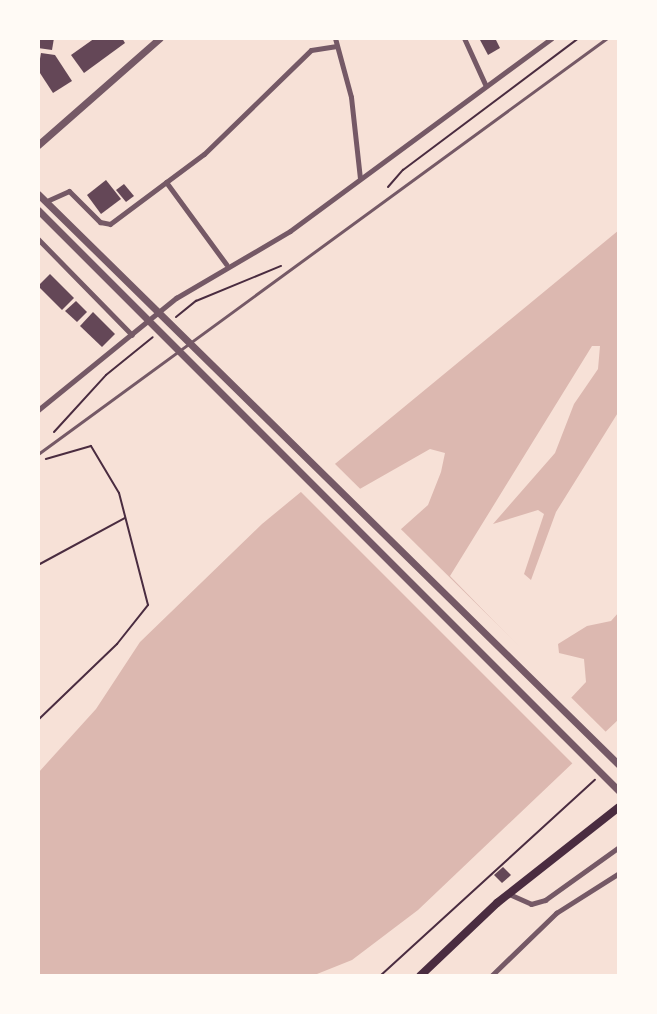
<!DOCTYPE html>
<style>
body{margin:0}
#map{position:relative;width:657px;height:1014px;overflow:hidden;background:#f7e1d7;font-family:"Source Sans 3",sans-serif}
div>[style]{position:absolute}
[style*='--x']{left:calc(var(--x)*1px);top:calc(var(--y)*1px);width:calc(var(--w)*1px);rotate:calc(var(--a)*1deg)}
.water>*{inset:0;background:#dcb8b0}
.pier>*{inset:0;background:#f7e1d7}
.building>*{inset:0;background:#644757}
.path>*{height:2px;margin:-1px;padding:0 1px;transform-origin:1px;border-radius:1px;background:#4a2c40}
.service>*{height:3px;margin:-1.5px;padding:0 1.5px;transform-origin:1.5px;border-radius:1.5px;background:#755966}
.minor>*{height:5px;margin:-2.5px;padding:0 2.5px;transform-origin:2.5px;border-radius:2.5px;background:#755966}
.tertiary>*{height:7px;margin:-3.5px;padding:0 3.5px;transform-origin:3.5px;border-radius:3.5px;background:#755966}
.secondary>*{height:8px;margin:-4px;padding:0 4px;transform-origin:4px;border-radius:4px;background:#4a2c40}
span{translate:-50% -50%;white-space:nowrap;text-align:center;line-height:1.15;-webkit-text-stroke:7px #fffaf5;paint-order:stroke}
.frame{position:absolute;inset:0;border:40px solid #fffaf5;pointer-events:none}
</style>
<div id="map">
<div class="water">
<div style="clip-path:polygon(evenodd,619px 230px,619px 411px,556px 512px,531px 580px,524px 574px,544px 514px,538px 510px,493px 524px,555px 453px,574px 404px,598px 369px,600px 346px,592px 346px,450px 576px,570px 699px,586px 682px,584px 659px,559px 653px,558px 644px,587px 626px,611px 621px,619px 612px,619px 719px,418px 910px,352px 960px,312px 976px,38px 976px,38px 773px,96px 709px,140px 642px,262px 524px,619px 230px,430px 449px,445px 453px,441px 472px,428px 505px,400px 530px,358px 490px,430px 449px)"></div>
</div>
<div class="pier">
<div style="clip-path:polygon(332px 461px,608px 734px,575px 766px,298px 489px)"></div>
</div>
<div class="building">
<div style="clip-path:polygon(38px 38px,54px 38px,52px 50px,38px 48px)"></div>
<div style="clip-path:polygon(95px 38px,122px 38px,125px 43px,84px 73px,71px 55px)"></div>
<div style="clip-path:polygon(479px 38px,495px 38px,500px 48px,488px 55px)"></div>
<div style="clip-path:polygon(41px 53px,55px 55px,72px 81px,53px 93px,38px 70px)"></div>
<div style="clip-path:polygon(106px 180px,121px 199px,101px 214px,87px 195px)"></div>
<div style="clip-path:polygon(124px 184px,134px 196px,126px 202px,116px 190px)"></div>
<div style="clip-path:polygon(50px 274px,74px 298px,62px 310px,38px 286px)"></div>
<div style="clip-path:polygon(76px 301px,87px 312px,77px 322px,65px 311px)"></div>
<div style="clip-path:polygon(93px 312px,115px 334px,102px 347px,80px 326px)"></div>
<div style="clip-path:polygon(503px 867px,511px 875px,502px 883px,494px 875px)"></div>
</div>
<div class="path">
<div style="--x:388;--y:187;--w:23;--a:-49"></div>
<div style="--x:403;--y:170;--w:220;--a:-36.9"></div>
<div style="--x:176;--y:317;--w:26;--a:-39"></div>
<div style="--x:196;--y:301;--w:92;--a:-22.4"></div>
<div style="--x:54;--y:432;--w:77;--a:-47.6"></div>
<div style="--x:106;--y:375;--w:60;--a:-39"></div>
<div style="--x:38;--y:565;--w:99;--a:-28.4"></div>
<div style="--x:38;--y:720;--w:110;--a:-43.9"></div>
<div style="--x:117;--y:644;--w:50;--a:-51.5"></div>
<div style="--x:148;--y:605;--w:116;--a:-104.5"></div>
<div style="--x:119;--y:493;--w:55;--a:-120.8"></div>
<div style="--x:91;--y:446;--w:47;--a:163.9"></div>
<div style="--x:380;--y:976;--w:291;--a:-42.4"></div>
</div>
<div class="service">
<div style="--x:38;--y:454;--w:705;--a:-36.17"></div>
</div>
<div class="minor">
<div style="--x:335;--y:38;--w:61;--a:74.8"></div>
<div style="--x:351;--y:97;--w:81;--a:83.7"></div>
<div style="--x:464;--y:38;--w:51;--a:65.5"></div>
<div style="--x:166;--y:182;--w:102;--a:53.8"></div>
<div style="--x:49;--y:200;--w:22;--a:-24"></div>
<div style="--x:69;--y:191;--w:44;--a:45"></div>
<div style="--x:100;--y:222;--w:10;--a:11"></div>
<div style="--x:110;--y:224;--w:117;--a:-36.7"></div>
<div style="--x:204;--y:154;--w:149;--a:-44.2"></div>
<div style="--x:311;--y:50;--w:26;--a:-9"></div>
<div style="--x:38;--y:239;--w:134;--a:45.6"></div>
<div style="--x:38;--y:410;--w:178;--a:-39.1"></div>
<div style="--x:176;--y:298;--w:132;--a:-30.4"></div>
<div style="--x:290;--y:231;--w:325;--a:-36.4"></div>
<div style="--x:509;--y:894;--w:24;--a:24"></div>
<div style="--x:531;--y:904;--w:15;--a:-16"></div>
<div style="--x:545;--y:900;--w:91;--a:-35.6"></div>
<div style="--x:491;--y:976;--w:91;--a:-44.1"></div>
<div style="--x:556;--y:913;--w:75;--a:-32.4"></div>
</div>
<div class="tertiary">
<div style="--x:38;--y:145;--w:162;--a:-41.3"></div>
<div style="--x:38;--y:194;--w:815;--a:44.5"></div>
<div style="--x:38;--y:210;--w:822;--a:45"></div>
</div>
<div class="secondary">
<div style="--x:420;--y:976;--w:106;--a:-43.5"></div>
<div style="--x:497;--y:903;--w:155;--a:-38.2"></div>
</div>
<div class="frame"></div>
</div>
